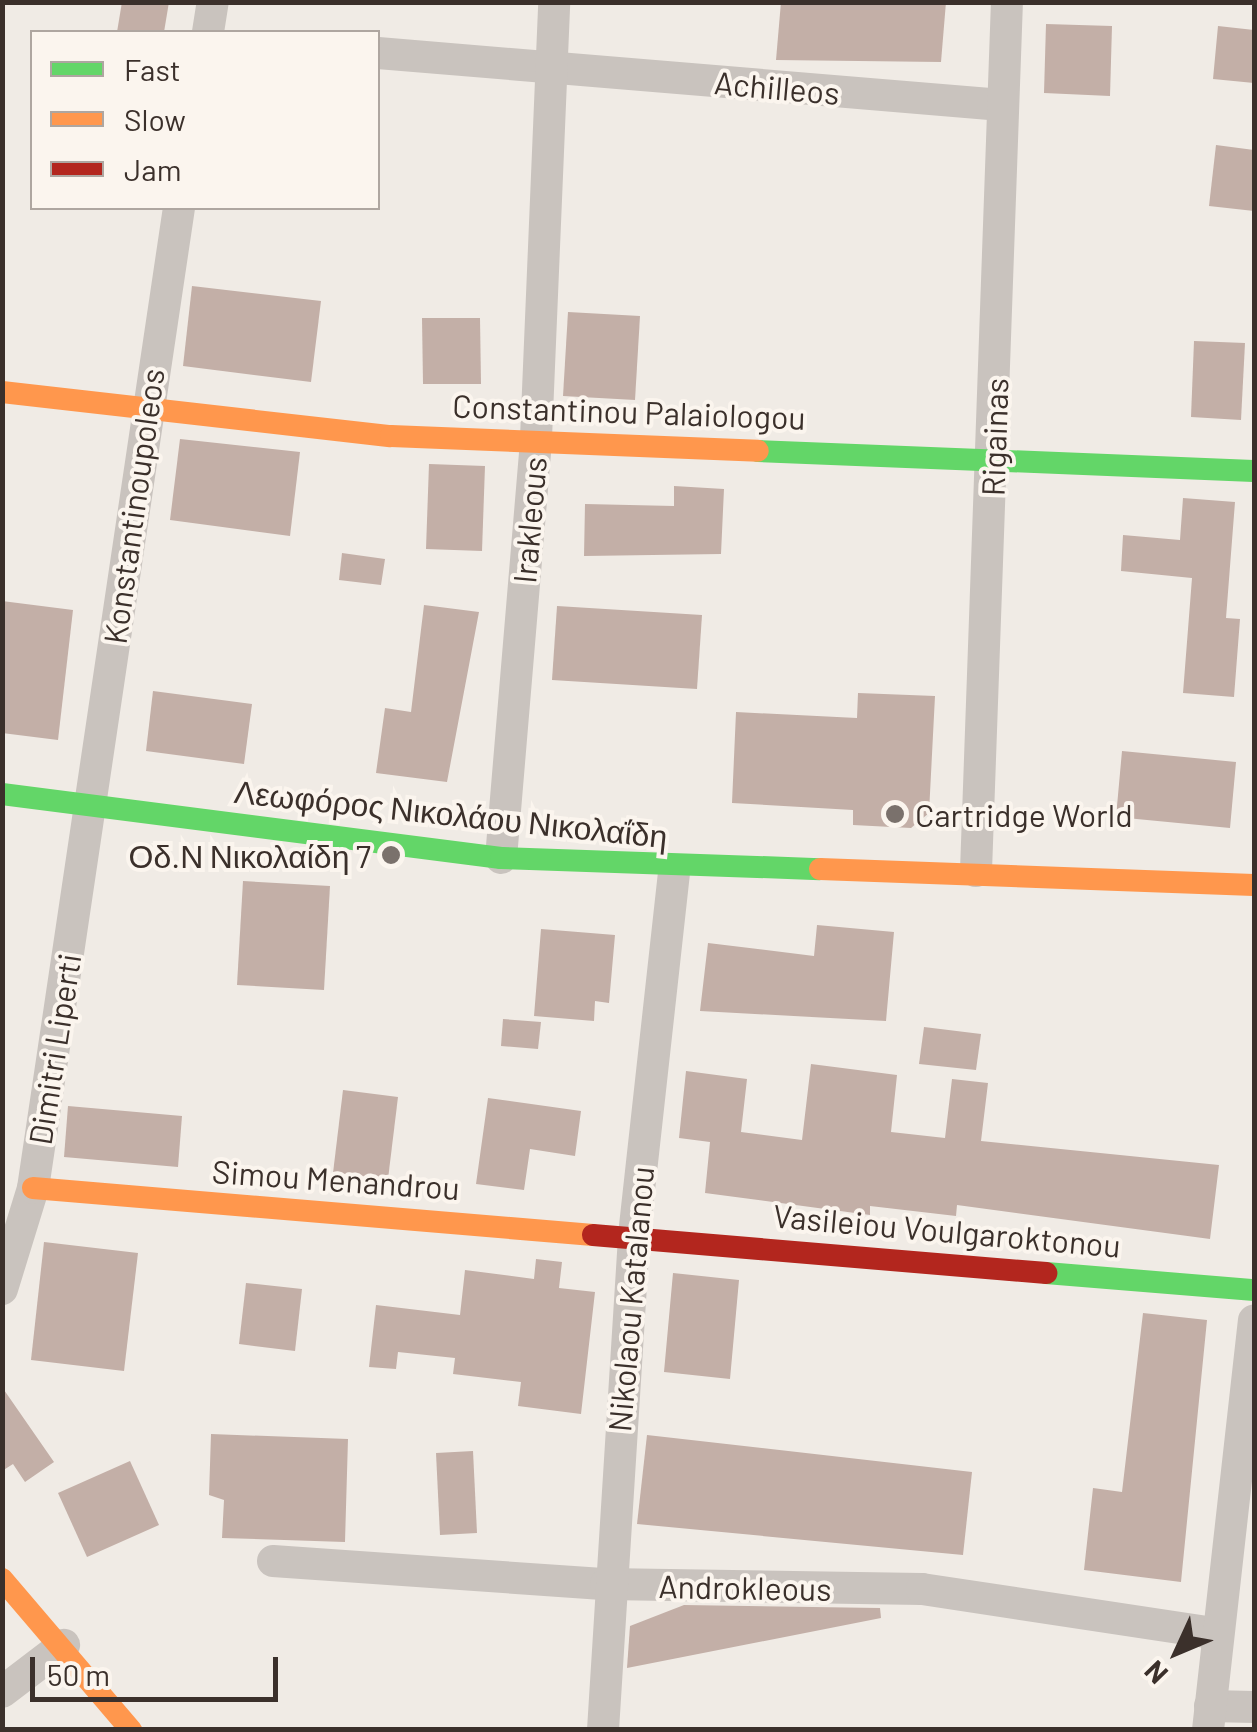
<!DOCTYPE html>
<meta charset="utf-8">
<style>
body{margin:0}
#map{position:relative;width:1257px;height:1732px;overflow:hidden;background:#f0ebe5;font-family:Barlow,sans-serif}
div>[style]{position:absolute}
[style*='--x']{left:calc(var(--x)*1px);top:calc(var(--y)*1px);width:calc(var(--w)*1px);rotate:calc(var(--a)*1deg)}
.building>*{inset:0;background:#c3afa7}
.street>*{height:32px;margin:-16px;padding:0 16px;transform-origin:16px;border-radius:16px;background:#c9c3be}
.fast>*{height:22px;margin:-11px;padding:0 11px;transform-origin:11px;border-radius:11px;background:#63d668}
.slow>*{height:22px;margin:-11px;padding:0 11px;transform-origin:11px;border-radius:11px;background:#ff974d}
.jam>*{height:22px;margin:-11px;padding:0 11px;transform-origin:11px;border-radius:11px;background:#b3261e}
.dots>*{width:28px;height:28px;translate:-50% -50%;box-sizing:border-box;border:5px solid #fbf5ee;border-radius:50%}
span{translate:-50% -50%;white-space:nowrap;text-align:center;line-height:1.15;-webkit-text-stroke:8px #fbf5ee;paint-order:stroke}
.street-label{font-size:32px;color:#3b302b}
.poi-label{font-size:32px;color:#3b302b}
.left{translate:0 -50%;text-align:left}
.right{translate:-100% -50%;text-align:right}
.frame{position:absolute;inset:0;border:5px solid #3b302b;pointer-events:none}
.legend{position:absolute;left:30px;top:30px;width:350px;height:180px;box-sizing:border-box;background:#fbf5ee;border:2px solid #aea6a0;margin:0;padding:12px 18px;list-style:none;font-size:30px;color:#3b302b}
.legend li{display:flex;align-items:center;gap:20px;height:50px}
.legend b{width:50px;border:2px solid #aea6a0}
.north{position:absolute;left:1127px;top:1602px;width:100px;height:100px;-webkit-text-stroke:8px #fbf5ee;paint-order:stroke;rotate:226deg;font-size:28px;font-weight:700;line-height:40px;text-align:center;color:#3b302b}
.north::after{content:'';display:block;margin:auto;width:35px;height:45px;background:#3b302b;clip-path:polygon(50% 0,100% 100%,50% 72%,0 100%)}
.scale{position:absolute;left:30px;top:1657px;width:248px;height:45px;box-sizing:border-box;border:5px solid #3b302b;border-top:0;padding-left:12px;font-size:30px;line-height:35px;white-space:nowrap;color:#3b302b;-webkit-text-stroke:8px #fbf5ee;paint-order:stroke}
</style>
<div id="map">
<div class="building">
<div style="clip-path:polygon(122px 2px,169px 2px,164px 32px,117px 32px)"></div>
<div style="clip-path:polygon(781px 2px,946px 2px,941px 62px,776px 60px)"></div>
<div style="clip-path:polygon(1046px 24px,1112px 26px,1110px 96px,1044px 93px)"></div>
<div style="clip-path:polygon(1218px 26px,1254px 30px,1254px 83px,1213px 79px)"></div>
<div style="clip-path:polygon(1216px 145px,1254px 150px,1254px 211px,1209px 206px)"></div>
<div style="clip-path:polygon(192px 286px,321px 301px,311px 382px,183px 366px)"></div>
<div style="clip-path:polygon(568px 312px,640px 316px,635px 400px,563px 396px)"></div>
<div style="clip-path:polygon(422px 318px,480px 318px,481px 384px,423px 384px)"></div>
<div style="clip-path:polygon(1194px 341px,1245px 343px,1241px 420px,1191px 417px)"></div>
<div style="clip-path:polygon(180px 439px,300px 452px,290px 536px,170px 520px)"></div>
<div style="clip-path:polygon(429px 464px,485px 466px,482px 551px,426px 549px)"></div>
<div style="clip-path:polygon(674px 486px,724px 489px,721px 554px,584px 556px,585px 504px,674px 506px)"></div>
<div style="clip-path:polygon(1183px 498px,1235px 502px,1226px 618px,1240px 619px,1234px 697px,1183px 693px,1192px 578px,1121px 571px,1123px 535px,1180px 540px)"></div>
<div style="clip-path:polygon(342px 553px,385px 559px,381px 585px,339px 580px)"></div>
<div style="clip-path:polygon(2px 601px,73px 610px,58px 740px,2px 733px)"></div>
<div style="clip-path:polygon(424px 605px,479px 612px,447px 782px,376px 773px,385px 708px,411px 712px)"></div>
<div style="clip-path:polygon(557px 606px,702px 615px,697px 689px,552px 680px)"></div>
<div style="clip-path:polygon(153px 691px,252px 704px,244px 764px,146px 751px)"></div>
<div style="clip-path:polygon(858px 693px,935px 696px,929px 813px,911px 828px,853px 825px,853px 810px,732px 803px,736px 712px,857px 718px)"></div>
<div style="clip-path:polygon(1122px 751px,1236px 762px,1230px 828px,1116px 817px)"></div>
<div style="clip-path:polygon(243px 881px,330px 886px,324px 990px,237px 985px)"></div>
<div style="clip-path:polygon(817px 925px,894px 932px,886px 1021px,700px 1011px,708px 943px,814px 956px)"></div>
<div style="clip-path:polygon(541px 929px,615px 935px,609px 1003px,595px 1001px,594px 1021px,534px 1016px)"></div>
<div style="clip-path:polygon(503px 1019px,541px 1022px,538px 1049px,501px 1046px)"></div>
<div style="clip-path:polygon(924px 1027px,981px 1034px,976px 1070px,919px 1064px)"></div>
<div style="clip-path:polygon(811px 1064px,897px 1075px,891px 1132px,945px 1138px,952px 1079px,988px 1083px,981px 1141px,1219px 1165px,1210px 1239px,957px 1205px,956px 1216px,870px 1206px,870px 1215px,705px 1193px,710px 1142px,679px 1138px,686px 1071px,747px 1079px,741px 1132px,802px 1140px)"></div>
<div style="clip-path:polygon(343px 1090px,398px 1097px,388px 1179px,333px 1173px)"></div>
<div style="clip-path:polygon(488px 1098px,581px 1111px,575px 1156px,530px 1149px,524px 1190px,476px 1184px)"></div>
<div style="clip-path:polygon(68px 1106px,182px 1116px,178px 1167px,64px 1157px)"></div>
<div style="clip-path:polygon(44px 1242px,138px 1253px,124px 1371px,31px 1360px)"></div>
<div style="clip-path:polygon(536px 1259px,562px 1262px,559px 1288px,595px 1292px,581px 1414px,518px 1406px,521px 1382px,453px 1374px,455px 1358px,398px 1352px,396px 1369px,369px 1367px,376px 1305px,460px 1315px,465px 1270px,534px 1279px)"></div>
<div style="clip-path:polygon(673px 1273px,739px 1280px,730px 1379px,664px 1372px)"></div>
<div style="clip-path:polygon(246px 1283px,302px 1289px,295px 1351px,239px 1344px)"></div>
<div style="clip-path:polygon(1143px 1313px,1207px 1320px,1181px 1582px,1084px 1570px,1093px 1488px,1122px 1492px)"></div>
<div style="clip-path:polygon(2px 1387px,54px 1462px,25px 1482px,13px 1464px,2px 1471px)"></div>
<div style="clip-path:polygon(211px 1434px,348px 1439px,345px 1542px,222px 1538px,224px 1500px,209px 1495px)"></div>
<div style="clip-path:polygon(647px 1435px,972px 1472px,963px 1555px,637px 1524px)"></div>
<div style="clip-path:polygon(473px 1451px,477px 1533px,440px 1535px,436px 1453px)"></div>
<div style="clip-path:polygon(130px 1461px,159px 1525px,87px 1557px,58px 1493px)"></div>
<div style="clip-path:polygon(684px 1605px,880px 1608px,881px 1618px,627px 1668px,630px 1626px)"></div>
</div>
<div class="street">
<div style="--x:208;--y:32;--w:30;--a:-81"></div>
<div style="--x:378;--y:53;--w:626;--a:4.76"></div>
<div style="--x:501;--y:858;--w:421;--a:-85.2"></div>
<div style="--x:536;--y:438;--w:436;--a:-87.6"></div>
<div style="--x:976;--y:871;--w:870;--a:-87.96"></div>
<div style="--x:2;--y:1289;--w:106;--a:-72.9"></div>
<div style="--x:33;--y:1188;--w:991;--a:-81.53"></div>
<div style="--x:273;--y:1561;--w:334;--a:4"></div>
<div style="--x:606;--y:1584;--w:316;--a:0.9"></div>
<div style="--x:922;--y:1589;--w:295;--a:8.6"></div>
<div style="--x:2;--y:1692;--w:78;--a:-37.2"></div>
<div style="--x:1210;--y:1706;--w:44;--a:1.3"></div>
<div style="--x:603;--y:1730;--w:496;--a:-86.4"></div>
<div style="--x:634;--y:1235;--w:367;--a:-83.7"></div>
<div style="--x:1208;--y:1730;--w:412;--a:-83.6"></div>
</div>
<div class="fast">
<div style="--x:758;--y:451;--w:496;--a:2.3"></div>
<div style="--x:2;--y:794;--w:503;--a:7.31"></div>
<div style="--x:501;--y:858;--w:319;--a:2"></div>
<div style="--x:1046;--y:1273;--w:209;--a:4.7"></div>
</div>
<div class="slow">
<div style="--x:2;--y:392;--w:391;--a:6.5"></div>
<div style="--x:391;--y:436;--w:367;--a:2.3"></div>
<div style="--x:820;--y:869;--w:434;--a:2.1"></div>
<div style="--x:33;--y:1188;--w:562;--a:4.8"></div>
<div style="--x:2;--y:1579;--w:199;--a:49.5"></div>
</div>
<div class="jam">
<div style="--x:593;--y:1235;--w:455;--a:4.8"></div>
</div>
<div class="dots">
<div style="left:895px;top:814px;background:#7a716c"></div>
<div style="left:391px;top:855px;background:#7a716c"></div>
</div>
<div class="street-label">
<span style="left:777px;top:87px;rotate:5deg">Achilleos</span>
<span style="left:629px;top:411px;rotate:2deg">Constantinou Palaiologou</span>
<span style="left:994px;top:437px;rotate:-88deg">Rigainas</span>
<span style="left:133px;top:506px;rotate:-82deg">Konstantinoupoleos</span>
<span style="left:529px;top:520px;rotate:-85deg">Irakleous</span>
<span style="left:451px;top:813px;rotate:6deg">Λεωφόρος Νικολάου Νικολαΐδη</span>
<span style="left:54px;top:1049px;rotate:-81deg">Dimitri Liperti</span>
<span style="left:336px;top:1179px;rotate:4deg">Simou Menandrou</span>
<span style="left:947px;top:1230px;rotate:5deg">Vasileiou Voulgaroktonou</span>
<span style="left:630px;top:1299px;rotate:-85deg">Nikolaou Katalanou</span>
<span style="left:745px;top:1587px;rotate:1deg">Androkleous</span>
</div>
<div class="poi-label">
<span class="left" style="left:915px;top:814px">Cartridge World</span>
<span class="right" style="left:371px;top:855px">Οδ.Ν Νικολαίδη 7</span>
</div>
<div class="frame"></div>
<ul class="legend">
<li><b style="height:12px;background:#63d668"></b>Fast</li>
<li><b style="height:12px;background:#ff974d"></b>Slow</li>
<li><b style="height:12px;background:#b3261e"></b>Jam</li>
</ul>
<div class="north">N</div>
<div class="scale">50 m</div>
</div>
